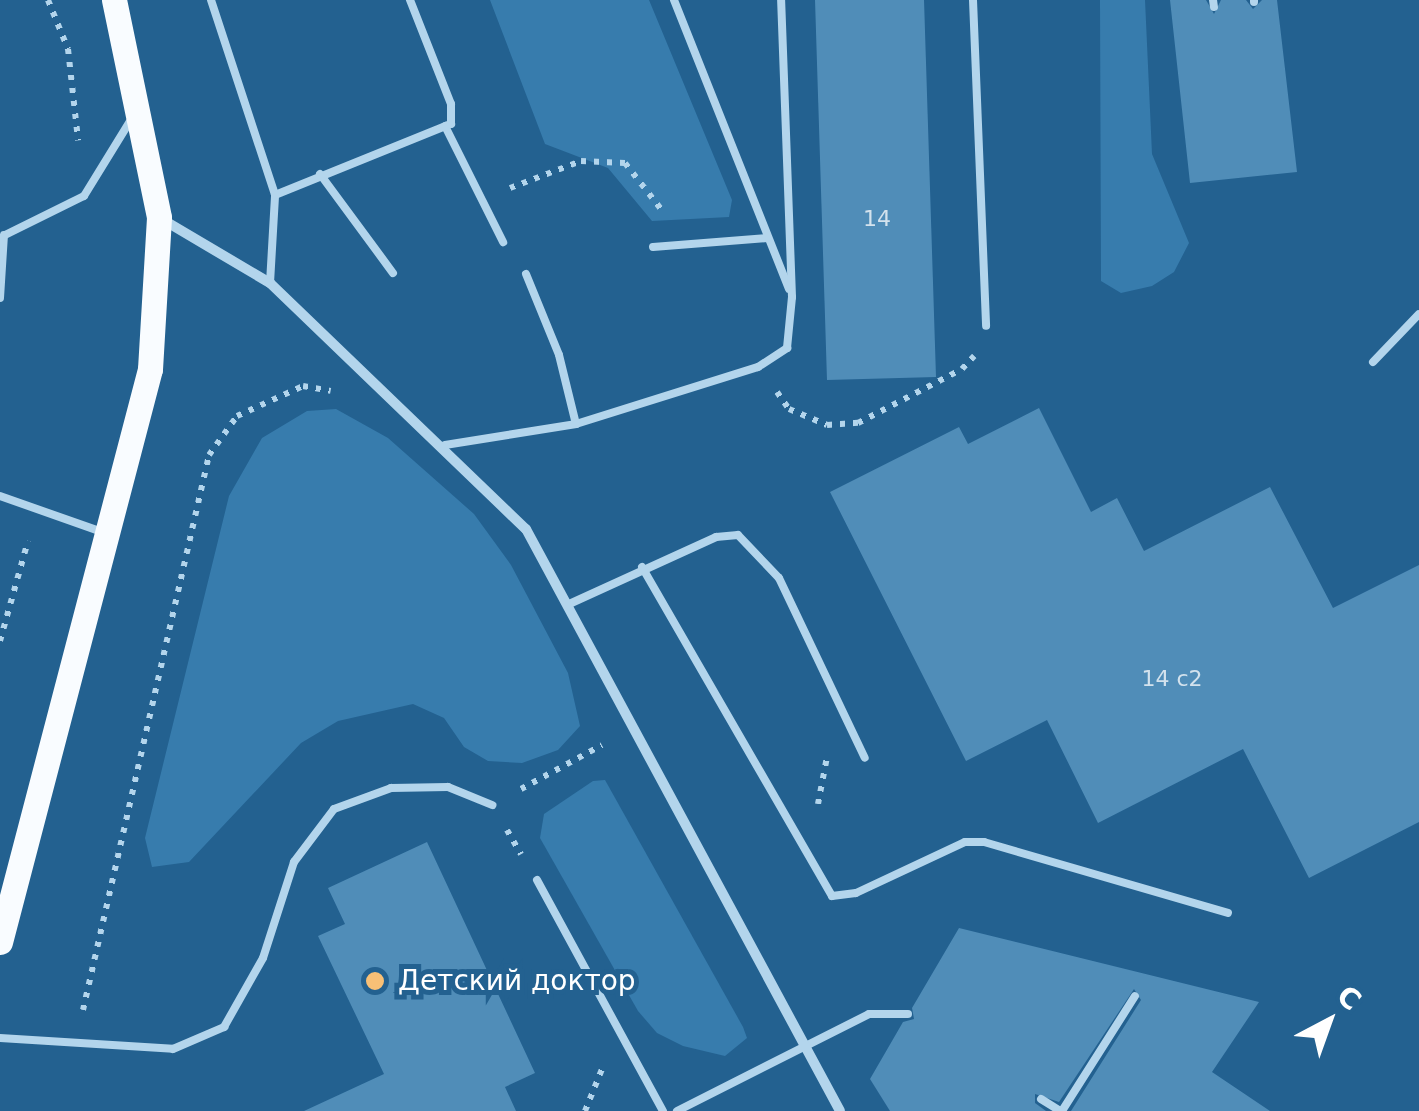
<!DOCTYPE html>
<meta charset="utf-8">
<style>
body{margin:0}
#map{position:relative;width:1419px;height:1111px;overflow:hidden;background:#236190;font-family:"DejaVu Sans",sans-serif}
div>[style]{position:absolute}
[style*='--x']{left:calc(var(--x)*1px);top:calc(var(--y)*1px);width:calc(var(--w)*1px);rotate:calc(var(--a)*1deg)}
.green>*{inset:0;background:#377cad}
.building>*{inset:0;background:#508db8}
.path>*{height:6px;margin-top:-3px;transform-origin:0;background:repeating-linear-gradient(90deg,#b3d5ec 0 5px,transparent 0 13px)}
.service>*{height:8px;margin:-4px;padding:0 4px;transform-origin:4px;border-radius:4px;background:#b3d5ec}
.minor>*{height:10px;margin:-5px;padding:0 5px;transform-origin:5px;border-radius:5px;background:#b3d5ec}
.primary>*{height:25px;margin:-12.5px;padding:0 12.5px;transform-origin:12.5px;border-radius:12.5px;background:#f9fcff}
.dots>*{width:28px;height:28px;translate:-50% -50%;box-sizing:border-box;border:5px solid #236190;border-radius:50%}
span{translate:-50% -50%;white-space:nowrap;text-align:center;line-height:1.15;-webkit-text-stroke:10px #236190;paint-order:stroke}
.number-label{font-size:22px;color:#d3e2ed}
.number-label span{-webkit-text-stroke-width:0}
.poi-label{font-size:28px;color:#fff}
.left{translate:0 -50%;text-align:left}
.north{position:absolute;left:1279px;top:971px;width:100px;height:100px;-webkit-text-stroke:8px #236190;paint-order:stroke;rotate:41deg;font-size:28px;font-weight:700;line-height:40px;text-align:center;color:#fff}
.north::after{content:'';display:block;margin:auto;width:35px;height:45px;background:#fff;clip-path:polygon(50% 0,100% 100%,50% 72%,0 100%)}
</style>
<div id="map">
<div class="green">
<div style="clip-path:polygon(490px 0,649px 0,732px 200px,729px 217px,652px 221px,608px 168px,545px 144px)"></div>
<div style="clip-path:polygon(1100px 0,1145px 0,1152px 154px,1189px 243px,1174px 272px,1152px 286px,1121px 293px,1101px 281px)"></div>
<div style="clip-path:polygon(336px 409px,388px 438px,474px 514px,511px 565px,568px 673px,580px 726px,558px 750px,522px 763px,488px 761px,464px 747px,444px 718px,413px 704px,338px 721px,301px 743px,189px 862px,152px 867px,145px 838px,229px 496px,262px 438px,307px 411px)"></div>
<div style="clip-path:polygon(605px 780px,743px 1027px,747px 1038px,725px 1056px,683px 1046px,657px 1033px,638px 1011px,540px 838px,544px 814px,593px 781px)"></div>
</div>
<div class="building">
<div style="clip-path:polygon(815px 0,924px 0,936px 377px,827px 380px)"></div>
<div style="clip-path:polygon(1170px 0,1206px 0,1214px 14px,1221px 0,1246px 0,1253px 9px,1262px 0,1277px 0,1297px 172px,1190px 183px)"></div>
<div style="clip-path:polygon(1039px 408px,1091px 512px,1117px 498px,1144px 551px,1270px 487px,1333px 608px,1419px 565px,1419px 822px,1309px 878px,1243px 749px,1098px 823px,1047px 720px,966px 761px,830px 492px,959px 427px,968px 444px)"></div>
<div style="clip-path:polygon(427px 842px,535px 1073px,505px 1087px,516px 1111px,304px 1111px,384px 1074px,318px 936px,345px 924px,328px 888px)"></div>
<div style="clip-path:polygon(959px 928px,1259px 1002px,1212px 1072px,1270px 1111px,1071px 1111px,1141px 1000px,1134px 989px,1059px 1102px,1035px 1094px,1035px 1103px,1046px 1111px,890px 1111px,870px 1079px,903px 1022px,914px 1019px,912px 1008px)"></div>
</div>
<div class="path">
<div style="--x:48;--y:0;--w:53;--a:67.8"></div>
<div style="--x:68;--y:49;--w:92;--a:83.7"></div>
<div style="--x:510;--y:188;--w:76;--a:-20.8"></div>
<div style="--x:581;--y:161;--w:44;--a:2.6"></div>
<div style="--x:625;--y:163;--w:63;--a:52"></div>
<div style="--x:777;--y:392;--w:21;--a:55"></div>
<div style="--x:789;--y:409;--w:41;--a:22.8"></div>
<div style="--x:827;--y:425;--w:31;--a:-4"></div>
<div style="--x:858;--y:423;--w:117;--a:-27.4"></div>
<div style="--x:962;--y:369;--w:18;--a:-47"></div>
<div style="--x:0;--y:641;--w:104;--a:-74.4"></div>
<div style="--x:521;--y:789;--w:92;--a:-28.5"></div>
<div style="--x:818;--y:804;--w:48;--a:-79.2"></div>
<div style="--x:507;--y:830;--w:28;--a:60"></div>
<div style="--x:83;--y:1010;--w:569;--a:-77.21"></div>
<div style="--x:209;--y:455;--w:48;--a:-54.3"></div>
<div style="--x:237;--y:416;--w:72;--a:-24.4"></div>
<div style="--x:303;--y:386;--w:28;--a:10"></div>
<div style="--x:585;--y:1111;--w:45;--a:-68"></div>
</div>
<div class="service">
<div style="--x:211;--y:0;--w:205;--a:71.8"></div>
<div style="--x:674;--y:0;--w:311;--a:68.3"></div>
<div style="--x:973;--y:0;--w:326;--a:87.7"></div>
<div style="--x:1213;--y:0;--w:7;--a:82"></div>
<div style="--x:1254;--y:0;--w:2;--a:90"></div>
<div style="--x:445;--y:126;--w:130;--a:63.4"></div>
<div style="--x:320;--y:174;--w:123;--a:53.6"></div>
<div style="--x:5;--y:235;--w:88;--a:-26.3"></div>
<div style="--x:84;--y:196;--w:92;--a:-58.4"></div>
<div style="--x:653;--y:247;--w:115;--a:-4.5"></div>
<div style="--x:526;--y:274;--w:87;--a:67.8"></div>
<div style="--x:559;--y:355;--w:71;--a:76.2"></div>
<div style="--x:270;--y:283;--w:88;--a:-86.7"></div>
<div style="--x:275;--y:195;--w:190;--a:-22"></div>
<div style="--x:451;--y:124;--w:20;--a:-90"></div>
<div style="--x:451;--y:104;--w:112;--a:-111.5"></div>
<div style="--x:0;--y:298;--w:63;--a:-86.4"></div>
<div style="--x:1373;--y:362;--w:66;--a:-46.2"></div>
<div style="--x:445;--y:445;--w:133;--a:-9.1"></div>
<div style="--x:576;--y:424;--w:191;--a:-17.4"></div>
<div style="--x:758;--y:367;--w:35;--a:-33"></div>
<div style="--x:787;--y:348;--w:51;--a:-84.4"></div>
<div style="--x:792;--y:297;--w:297;--a:-92.1"></div>
<div style="--x:0;--y:496;--w:108;--a:19.4"></div>
<div style="--x:642;--y:567;--w:380;--a:60"></div>
<div style="--x:832;--y:896;--w:24;--a:-7"></div>
<div style="--x:856;--y:893;--w:120;--a:-25.1"></div>
<div style="--x:965;--y:842;--w:19;--a:0"></div>
<div style="--x:984;--y:842;--w:254;--a:16.2"></div>
<div style="--x:567;--y:605;--w:164;--a:-24.5"></div>
<div style="--x:716;--y:537;--w:22;--a:-5"></div>
<div style="--x:738;--y:535;--w:59;--a:46.4"></div>
<div style="--x:779;--y:578;--w:199;--a:64.5"></div>
<div style="--x:537;--y:880;--w:263;--a:61.4"></div>
<div style="--x:0;--y:1038;--w:173;--a:3.6"></div>
<div style="--x:173;--y:1049;--w:56;--a:-23.3"></div>
<div style="--x:224;--y:1027;--w:79;--a:-60.5"></div>
<div style="--x:263;--y:958;--w:101;--a:-72.1"></div>
<div style="--x:294;--y:862;--w:66;--a:-53"></div>
<div style="--x:334;--y:809;--w:61;--a:-20.2"></div>
<div style="--x:391;--y:788;--w:57;--a:-1"></div>
<div style="--x:448;--y:787;--w:48;--a:22.2"></div>
<div style="--x:1041;--y:1099;--w:22;--a:32"></div>
<div style="--x:677;--y:1111;--w:215;--a:-26.8"></div>
<div style="--x:869;--y:1014;--w:39;--a:0"></div>
<div style="--x:1062;--y:1111;--w:136;--a:-57.6"></div>
</div>
<div class="minor">
<div style="--x:160;--y:218;--w:128;--a:30.6"></div>
<div style="--x:270;--y:283;--w:355;--a:43.9"></div>
<div style="--x:526;--y:529;--w:661;--a:61.65"></div>
</div>
<div class="primary">
<div style="--x:0;--y:942;--w:592;--a:-75.33"></div>
<div style="--x:150;--y:369;--w:152;--a:-86.6"></div>
<div style="--x:159;--y:217;--w:222;--a:-101.7"></div>
</div>
<div class="dots">
<div style="left:375px;top:981px;background:#f8c076"></div>
</div>
<div class="number-label">
<span style="left:877px;top:219px">14</span>
<span style="left:1172px;top:679px">14 с2</span>
</div>
<div class="poi-label">
<span class="left" style="left:398px;top:981px">Детский доктор</span>
</div>
<div class="north">С</div>
</div>
